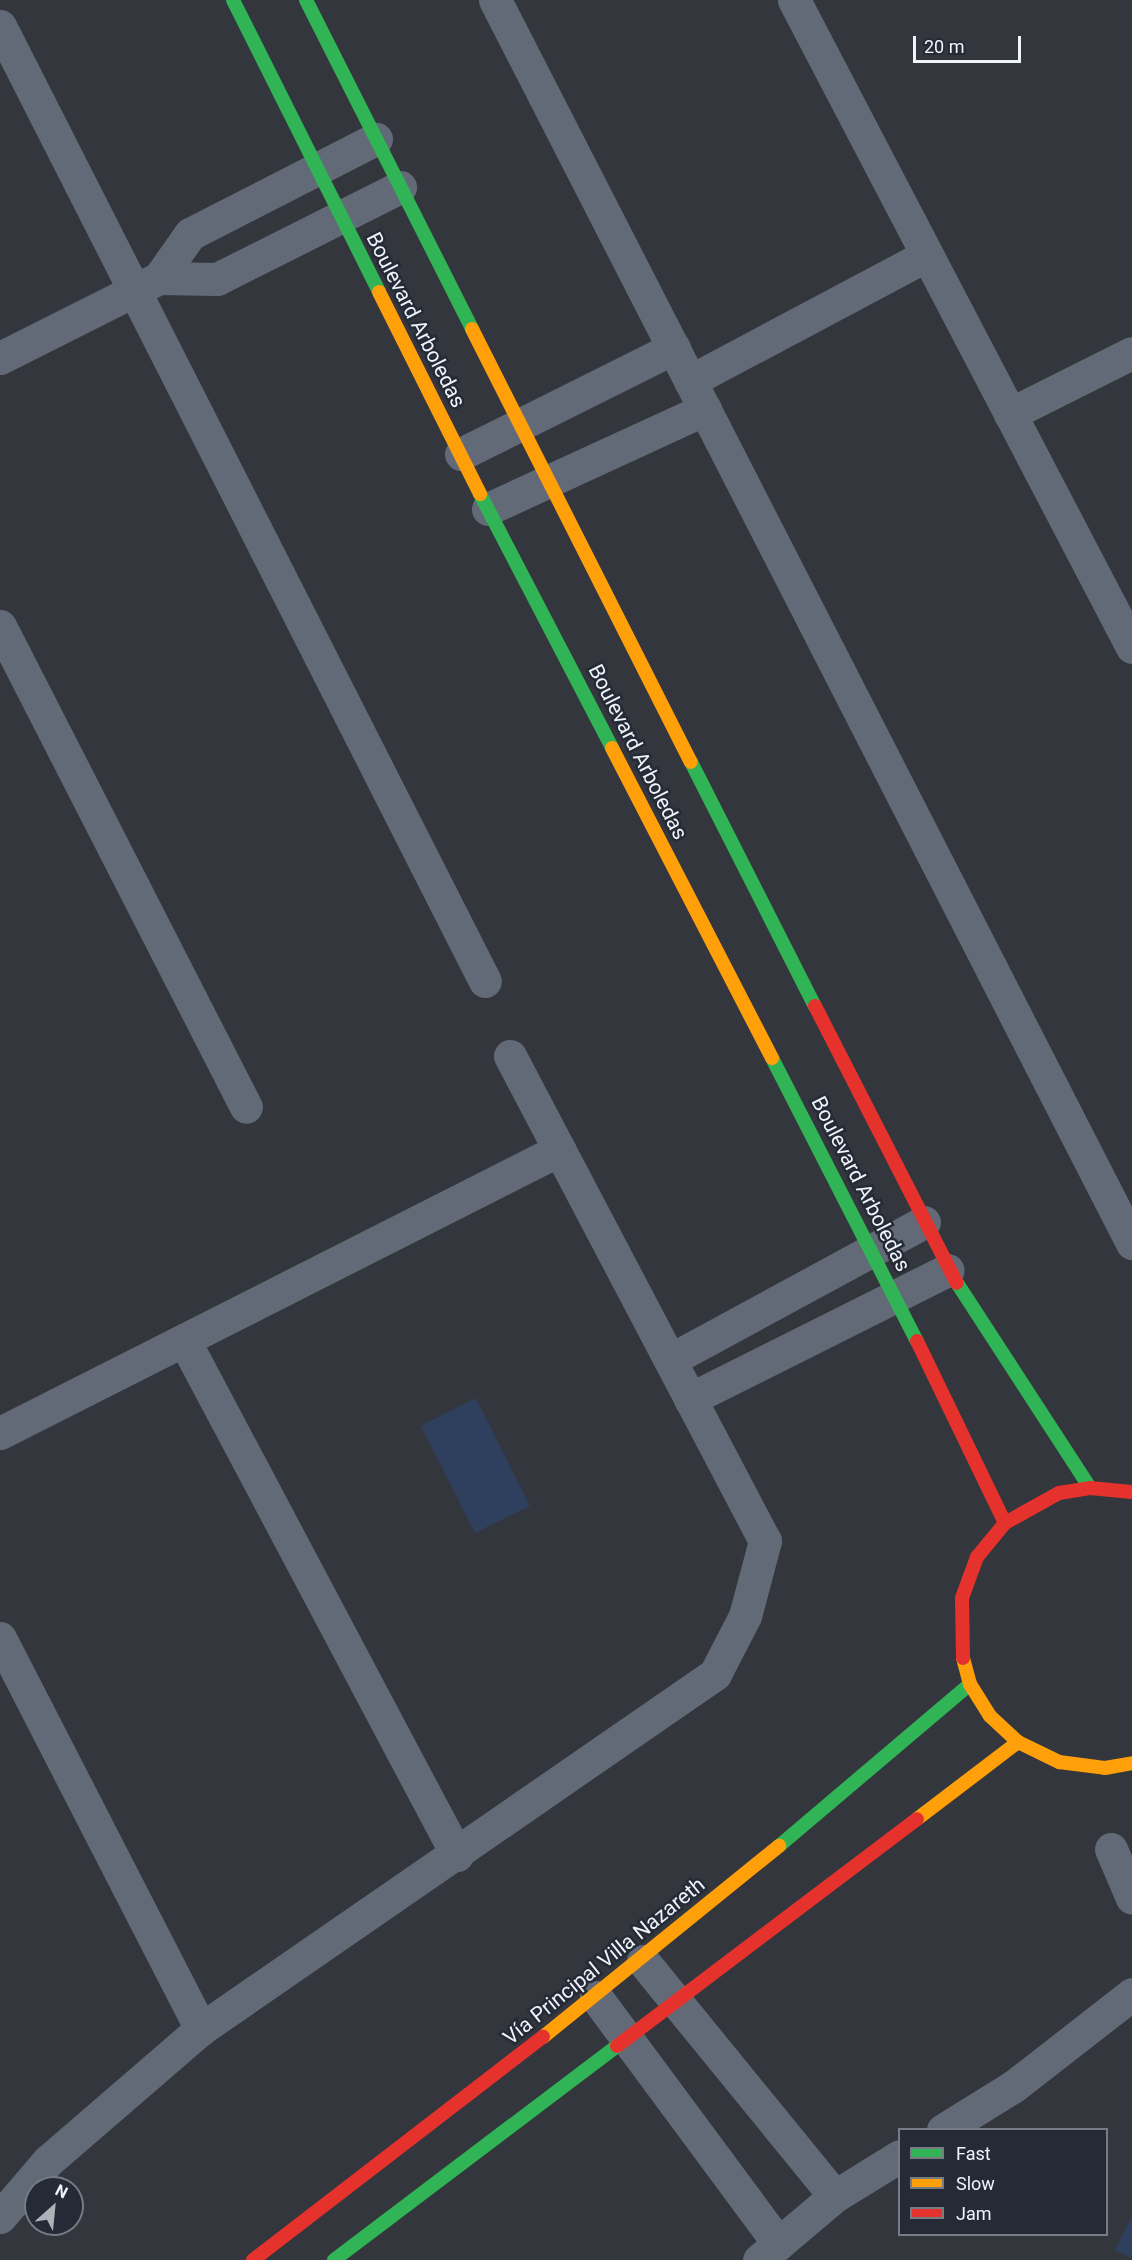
<!DOCTYPE html>
<meta charset="utf-8">
<style>
body{margin:0}
#map{position:relative;width:1132px;height:2260px;overflow:hidden;background:#33363c;font-family:Roboto,sans-serif}
div>[style]{position:absolute}
[style*='--x']{left:calc(var(--x)*1px);top:calc(var(--y)*1px);width:calc(var(--w)*1px);rotate:calc(var(--a)*1deg)}
.green>*{inset:0;background:#2e405e}
.street>*{height:33px;margin:-16.5px;padding:0 16.5px;transform-origin:16.5px;border-radius:16.5px;background:#636a77}
.fast>*{height:14px;margin:-7px;padding:0 7px;transform-origin:7px;border-radius:7px;background:#30b455}
.slow>*{height:14px;margin:-7px;padding:0 7px;transform-origin:7px;border-radius:7px;background:#ff9f0a}
.jam>*{height:14px;margin:-7px;padding:0 7px;transform-origin:7px;border-radius:7px;background:#e5322d}
span{translate:-50% -50%;white-space:nowrap;text-align:center;line-height:1.15;-webkit-text-stroke:5px #252b36;paint-order:stroke}
.street-label{font-size:21px;color:#eff3fa}
.legend{position:absolute;left:898px;top:2128px;width:210px;height:108px;box-sizing:border-box;background:#252b36;border:2px solid #767b84;margin:0;padding:8px 10px;list-style:none;font-size:18px;color:#eff3fa}
.legend li{display:flex;align-items:center;gap:12px;height:30px}
.legend b{width:30px;border:2px solid #767b84}
.north{position:absolute;left:24px;top:2176px;width:60px;height:60px;box-sizing:border-box;background:#252b36;border:2px solid #767b84;border-radius:50%;rotate:27deg;font-size:16px;font-weight:700;line-height:24px;text-align:center;color:#eff3fa}
.north::after{content:'';display:block;margin:auto;width:21px;height:27px;background:#adb1b8;clip-path:polygon(50% 0,100% 100%,50% 72%,0 100%)}
.scale{position:absolute;left:913px;top:36px;width:108px;height:27px;box-sizing:border-box;border:3px solid #eff3fa;border-top:0;padding-left:8px;font-size:18px;line-height:21px;white-space:nowrap;color:#eff3fa;-webkit-text-stroke:4px #252b36;paint-order:stroke}
</style>
<div id="map">
<div class="green">
<div style="clip-path:polygon(476px 1398px,530px 1506px,475px 1533px,421px 1426px)"></div>
<div style="clip-path:polygon(1132px 2216px,1132px 2259px,1115px 2250px)"></div>
</div>
<div class="street">
<div style="--x:495;--y:0;--w:1397;--a:62.87"></div>
<div style="--x:794;--y:0;--w:730;--a:62.42"></div>
<div style="--x:0;--y:26;--w:1071;--a:63.08"></div>
<div style="--x:159;--y:278;--w:58;--a:1"></div>
<div style="--x:217;--y:279;--w:205;--a:-26.7"></div>
<div style="--x:0;--y:358;--w:178;--a:-26.7"></div>
<div style="--x:159;--y:278;--w:54;--a:-54.8"></div>
<div style="--x:190;--y:234;--w:209;--a:-27.1"></div>
<div style="--x:690;--y:381;--w:268;--a:-28"></div>
<div style="--x:1010;--y:414;--w:136;--a:-26.6"></div>
<div style="--x:461;--y:454;--w:238;--a:-26.5"></div>
<div style="--x:488;--y:509;--w:239;--a:-24.7"></div>
<div style="--x:0;--y:626;--w:540;--a:62.91"></div>
<div style="--x:184;--y:1340;--w:583;--a:62.07"></div>
<div style="--x:670;--y:1360;--w:289;--a:-28.5"></div>
<div style="--x:690;--y:1399;--w:288;--a:-26.6"></div>
<div style="--x:0;--y:1433;--w:627;--a:-26.85"></div>
<div style="--x:0;--y:1638;--w:440;--a:62.8"></div>
<div style="--x:1111;--y:1849;--w:53;--a:66.8"></div>
<div style="--x:643;--y:1961;--w:303;--a:50.8"></div>
<div style="--x:596;--y:1997;--w:307;--a:53.5"></div>
<div style="--x:943;--y:2130;--w:84;--a:-31.8"></div>
<div style="--x:1014;--y:2086;--w:150;--a:-37.9"></div>
<div style="--x:0;--y:2217;--w:74;--a:-49.4"></div>
<div style="--x:48;--y:2161;--w:202;--a:-40.8"></div>
<div style="--x:201;--y:2029;--w:625;--a:-34.63"></div>
<div style="--x:715;--y:1674;--w:65;--a:-62.7"></div>
<div style="--x:745;--y:1616;--w:78;--a:-75.1"></div>
<div style="--x:765;--y:1541;--w:548;--a:-117.73"></div>
<div style="--x:759;--y:2260;--w:99;--a:-40.1"></div>
<div style="--x:835;--y:2196;--w:76;--a:-31.6"></div>
</div>
<div class="fast">
<div style="--x:233;--y:0;--w:326;--a:63.4"></div>
<div style="--x:306;--y:0;--w:369;--a:63.2"></div>
<div style="--x:480;--y:494;--w:286;--a:62.5"></div>
<div style="--x:691;--y:762;--w:274;--a:63.1"></div>
<div style="--x:772;--y:1058;--w:318;--a:62.9"></div>
<div style="--x:957;--y:1283;--w:244;--a:57"></div>
<div style="--x:779;--y:1846;--w:250;--a:-40.3"></div>
<div style="--x:334;--y:2260;--w:355;--a:-37.1"></div>
</div>
<div class="slow">
<div style="--x:379;--y:292;--w:226;--a:63.4"></div>
<div style="--x:472;--y:329;--w:485;--a:63.2"></div>
<div style="--x:612;--y:748;--w:349;--a:62.7"></div>
<div style="--x:963;--y:1658;--w:27;--a:75"></div>
<div style="--x:970;--y:1684;--w:38;--a:58"></div>
<div style="--x:990;--y:1716;--w:38;--a:43"></div>
<div style="--x:1018;--y:1742;--w:46;--a:26"></div>
<div style="--x:1059;--y:1762;--w:46;--a:7.4"></div>
<div style="--x:1105;--y:1768;--w:27;--a:-10"></div>
<div style="--x:917;--y:1819;--w:127;--a:-37.3"></div>
<div style="--x:543;--y:2037;--w:304;--a:-39"></div>
</div>
<div class="jam">
<div style="--x:815;--y:1006;--w:311;--a:62.9"></div>
<div style="--x:917;--y:1341;--w:202;--a:64.2"></div>
<div style="--x:963;--y:1658;--w:60;--a:-91"></div>
<div style="--x:962;--y:1598;--w:44;--a:-69.9"></div>
<div style="--x:977;--y:1557;--w:44;--a:-50.5"></div>
<div style="--x:1005;--y:1523;--w:62;--a:-29.1"></div>
<div style="--x:1059;--y:1493;--w:31;--a:-9"></div>
<div style="--x:1090;--y:1488;--w:42;--a:5.4"></div>
<div style="--x:617;--y:2046;--w:376;--a:-37.1"></div>
<div style="--x:253;--y:2260;--w:366;--a:-37.6"></div>
</div>
<div class="street-label">
<span style="left:416px;top:320px;rotate:63deg">Boulevard Arboledas</span>
<span style="left:638px;top:752px;rotate:63deg">Boulevard Arboledas</span>
<span style="left:861px;top:1184px;rotate:63deg">Boulevard Arboledas</span>
<span style="left:604px;top:1961px;rotate:-39deg">Vía Principal Villa Nazareth</span>
</div>
<ul class="legend">
<li><b style="height:8px;background:#30b455"></b>Fast</li>
<li><b style="height:8px;background:#ff9f0a"></b>Slow</li>
<li><b style="height:8px;background:#e5322d"></b>Jam</li>
</ul>
<div class="north">N</div>
<div class="scale">20 m</div>
</div>
